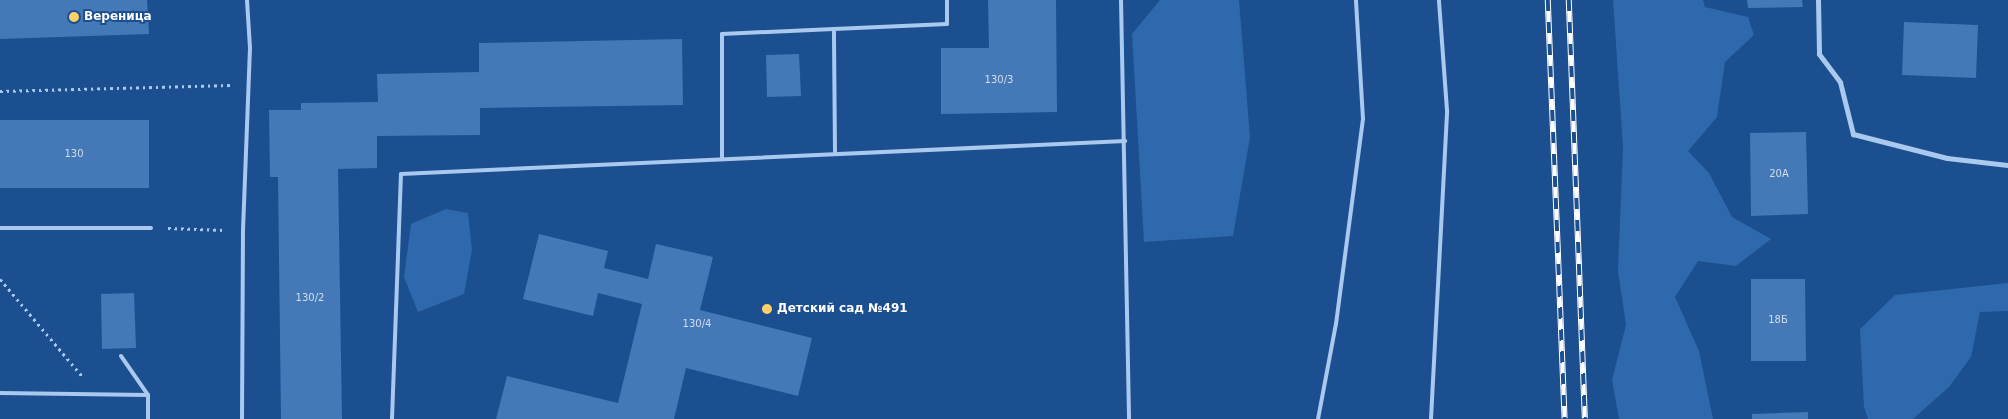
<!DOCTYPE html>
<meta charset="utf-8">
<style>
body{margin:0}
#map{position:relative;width:2008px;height:419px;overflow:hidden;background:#1b4f8f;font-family:"DejaVu Sans",sans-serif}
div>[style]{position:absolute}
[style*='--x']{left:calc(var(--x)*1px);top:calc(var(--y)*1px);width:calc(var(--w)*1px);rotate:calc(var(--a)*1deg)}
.green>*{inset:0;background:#2e69ad}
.building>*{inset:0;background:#4478b7}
.path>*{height:3px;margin-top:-1.5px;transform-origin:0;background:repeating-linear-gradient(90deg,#a9c9ee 0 2.5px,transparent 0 6.5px)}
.service>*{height:4px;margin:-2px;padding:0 2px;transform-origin:2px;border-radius:2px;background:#a9c9ee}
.minor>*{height:5px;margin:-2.5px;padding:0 2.5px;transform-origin:2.5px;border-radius:2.5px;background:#a9c9ee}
.rail>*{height:5.5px;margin-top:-2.75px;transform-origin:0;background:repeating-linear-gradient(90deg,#1b4f8f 0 11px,#fff 0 22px);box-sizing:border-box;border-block:1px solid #fff}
.dots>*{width:14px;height:14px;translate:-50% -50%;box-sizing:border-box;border:2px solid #1b4f8f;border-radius:50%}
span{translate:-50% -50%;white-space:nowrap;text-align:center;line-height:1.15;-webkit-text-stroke:4px #1b4f8f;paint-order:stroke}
.number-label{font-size:10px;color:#d0dded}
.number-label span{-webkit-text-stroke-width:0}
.poi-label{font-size:12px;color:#fff;font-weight:700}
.left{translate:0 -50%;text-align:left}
</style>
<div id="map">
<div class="green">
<div style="clip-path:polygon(1160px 0,1239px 0,1250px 137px,1233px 236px,1144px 242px,1132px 34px)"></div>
<div style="clip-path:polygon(1613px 0,1703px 0,1705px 7px,1748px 17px,1754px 35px,1725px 62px,1717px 117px,1688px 151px,1709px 173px,1732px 217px,1771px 239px,1736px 266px,1698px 261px,1675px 297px,1699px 351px,1713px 419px,1619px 419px,1612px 380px,1626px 325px,1618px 271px,1623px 147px)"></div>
<div style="clip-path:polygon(446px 209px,468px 213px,472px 250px,464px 294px,418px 312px,404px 277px,411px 224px)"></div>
<div style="clip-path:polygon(2008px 283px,2008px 311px,1980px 312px,1971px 357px,1949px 387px,1913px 419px,1868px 419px,1864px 407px,1860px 329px,1895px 295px)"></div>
</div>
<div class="building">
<div style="clip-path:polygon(0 0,147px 0,149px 34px,0 39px)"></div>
<div style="clip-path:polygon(988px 0,1056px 0,1057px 112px,941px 114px,941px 48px,989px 48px)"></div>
<div style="clip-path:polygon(1747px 0,1802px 0,1803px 7px,1748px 8px)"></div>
<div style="clip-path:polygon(1904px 22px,1978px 25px,1976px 78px,1902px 75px)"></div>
<div style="clip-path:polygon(682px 39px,683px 105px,480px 108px,480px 135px,377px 136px,377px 168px,338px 169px,342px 419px,281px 419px,278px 177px,270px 177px,269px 110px,301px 110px,301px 103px,378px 102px,377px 74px,479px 72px,479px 43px)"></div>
<div style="clip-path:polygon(799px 54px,801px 96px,767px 97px,766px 55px)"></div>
<div style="clip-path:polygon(0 120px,149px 120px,149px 188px,0 188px)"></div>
<div style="clip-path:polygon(1806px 132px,1808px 214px,1751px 216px,1750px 133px)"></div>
<div style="clip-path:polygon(539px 234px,608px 251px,604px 268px,648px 279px,656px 244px,713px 257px,700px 310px,812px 338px,798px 396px,686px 368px,674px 419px,496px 419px,507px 376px,618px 403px,642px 304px,598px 293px,593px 316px,523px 299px)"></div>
<div style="clip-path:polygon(1751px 279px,1805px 279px,1806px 361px,1751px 361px)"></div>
<div style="clip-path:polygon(134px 293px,136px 348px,102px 349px,101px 294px)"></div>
<div style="clip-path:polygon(1808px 412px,1808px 419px,1752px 419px,1752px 414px)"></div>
</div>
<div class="path">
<div style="--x:0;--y:91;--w:232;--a:-1.5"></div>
<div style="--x:168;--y:228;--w:57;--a:2"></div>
<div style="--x:0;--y:279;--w:127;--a:49.8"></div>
</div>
<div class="service">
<div style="--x:1121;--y:0;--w:419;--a:88.9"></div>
<div style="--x:835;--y:152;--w:123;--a:-90.5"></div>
<div style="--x:834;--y:29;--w:113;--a:-2.5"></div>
<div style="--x:947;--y:24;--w:24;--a:-90"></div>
<div style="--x:722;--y:158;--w:124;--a:-90"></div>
<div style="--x:722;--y:34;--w:112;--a:-2.6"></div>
<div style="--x:0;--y:228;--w:151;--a:0"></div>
<div style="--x:121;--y:356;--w:47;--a:55.3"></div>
<div style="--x:0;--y:393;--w:148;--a:0.8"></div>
<div style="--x:148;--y:395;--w:24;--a:90"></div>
<div style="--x:242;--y:419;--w:189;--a:-89.7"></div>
<div style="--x:243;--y:230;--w:182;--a:-87.8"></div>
<div style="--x:250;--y:48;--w:48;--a:-93.6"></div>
<div style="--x:392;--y:419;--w:245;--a:-87.9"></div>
<div style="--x:401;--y:174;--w:725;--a:-2.61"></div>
<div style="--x:1318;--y:419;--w:97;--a:-79.3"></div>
<div style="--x:1336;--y:324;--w:207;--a:-82.5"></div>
<div style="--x:1363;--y:119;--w:119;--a:-93.4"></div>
<div style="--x:1431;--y:419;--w:309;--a:-87"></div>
<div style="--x:1447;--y:110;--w:110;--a:-94.2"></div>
</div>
<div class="minor">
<div style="--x:1818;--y:0;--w:54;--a:88.9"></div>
<div style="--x:1819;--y:54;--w:35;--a:53"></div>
<div style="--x:1840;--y:82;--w:54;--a:76"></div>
<div style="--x:1853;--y:134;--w:97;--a:14.3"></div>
<div style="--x:1947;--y:158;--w:61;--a:6.5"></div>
</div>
<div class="rail">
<div style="--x:1548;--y:0;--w:419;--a:87.7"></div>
<div style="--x:1569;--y:0;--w:419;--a:87.8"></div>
</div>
<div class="dots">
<div style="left:74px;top:17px;background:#ffd166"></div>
<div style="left:767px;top:309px;background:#ffd166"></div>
</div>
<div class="number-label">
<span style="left:999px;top:80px">130/3</span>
<span style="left:74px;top:154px">130</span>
<span style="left:1779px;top:174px">20А</span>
<span style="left:310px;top:298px">130/2</span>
<span style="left:1778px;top:320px">18Б</span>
<span style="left:697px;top:324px">130/4</span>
</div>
<div class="poi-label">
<span class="left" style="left:84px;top:17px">Вереница</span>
<span class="left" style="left:777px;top:309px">Детский сад №491</span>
</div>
</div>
